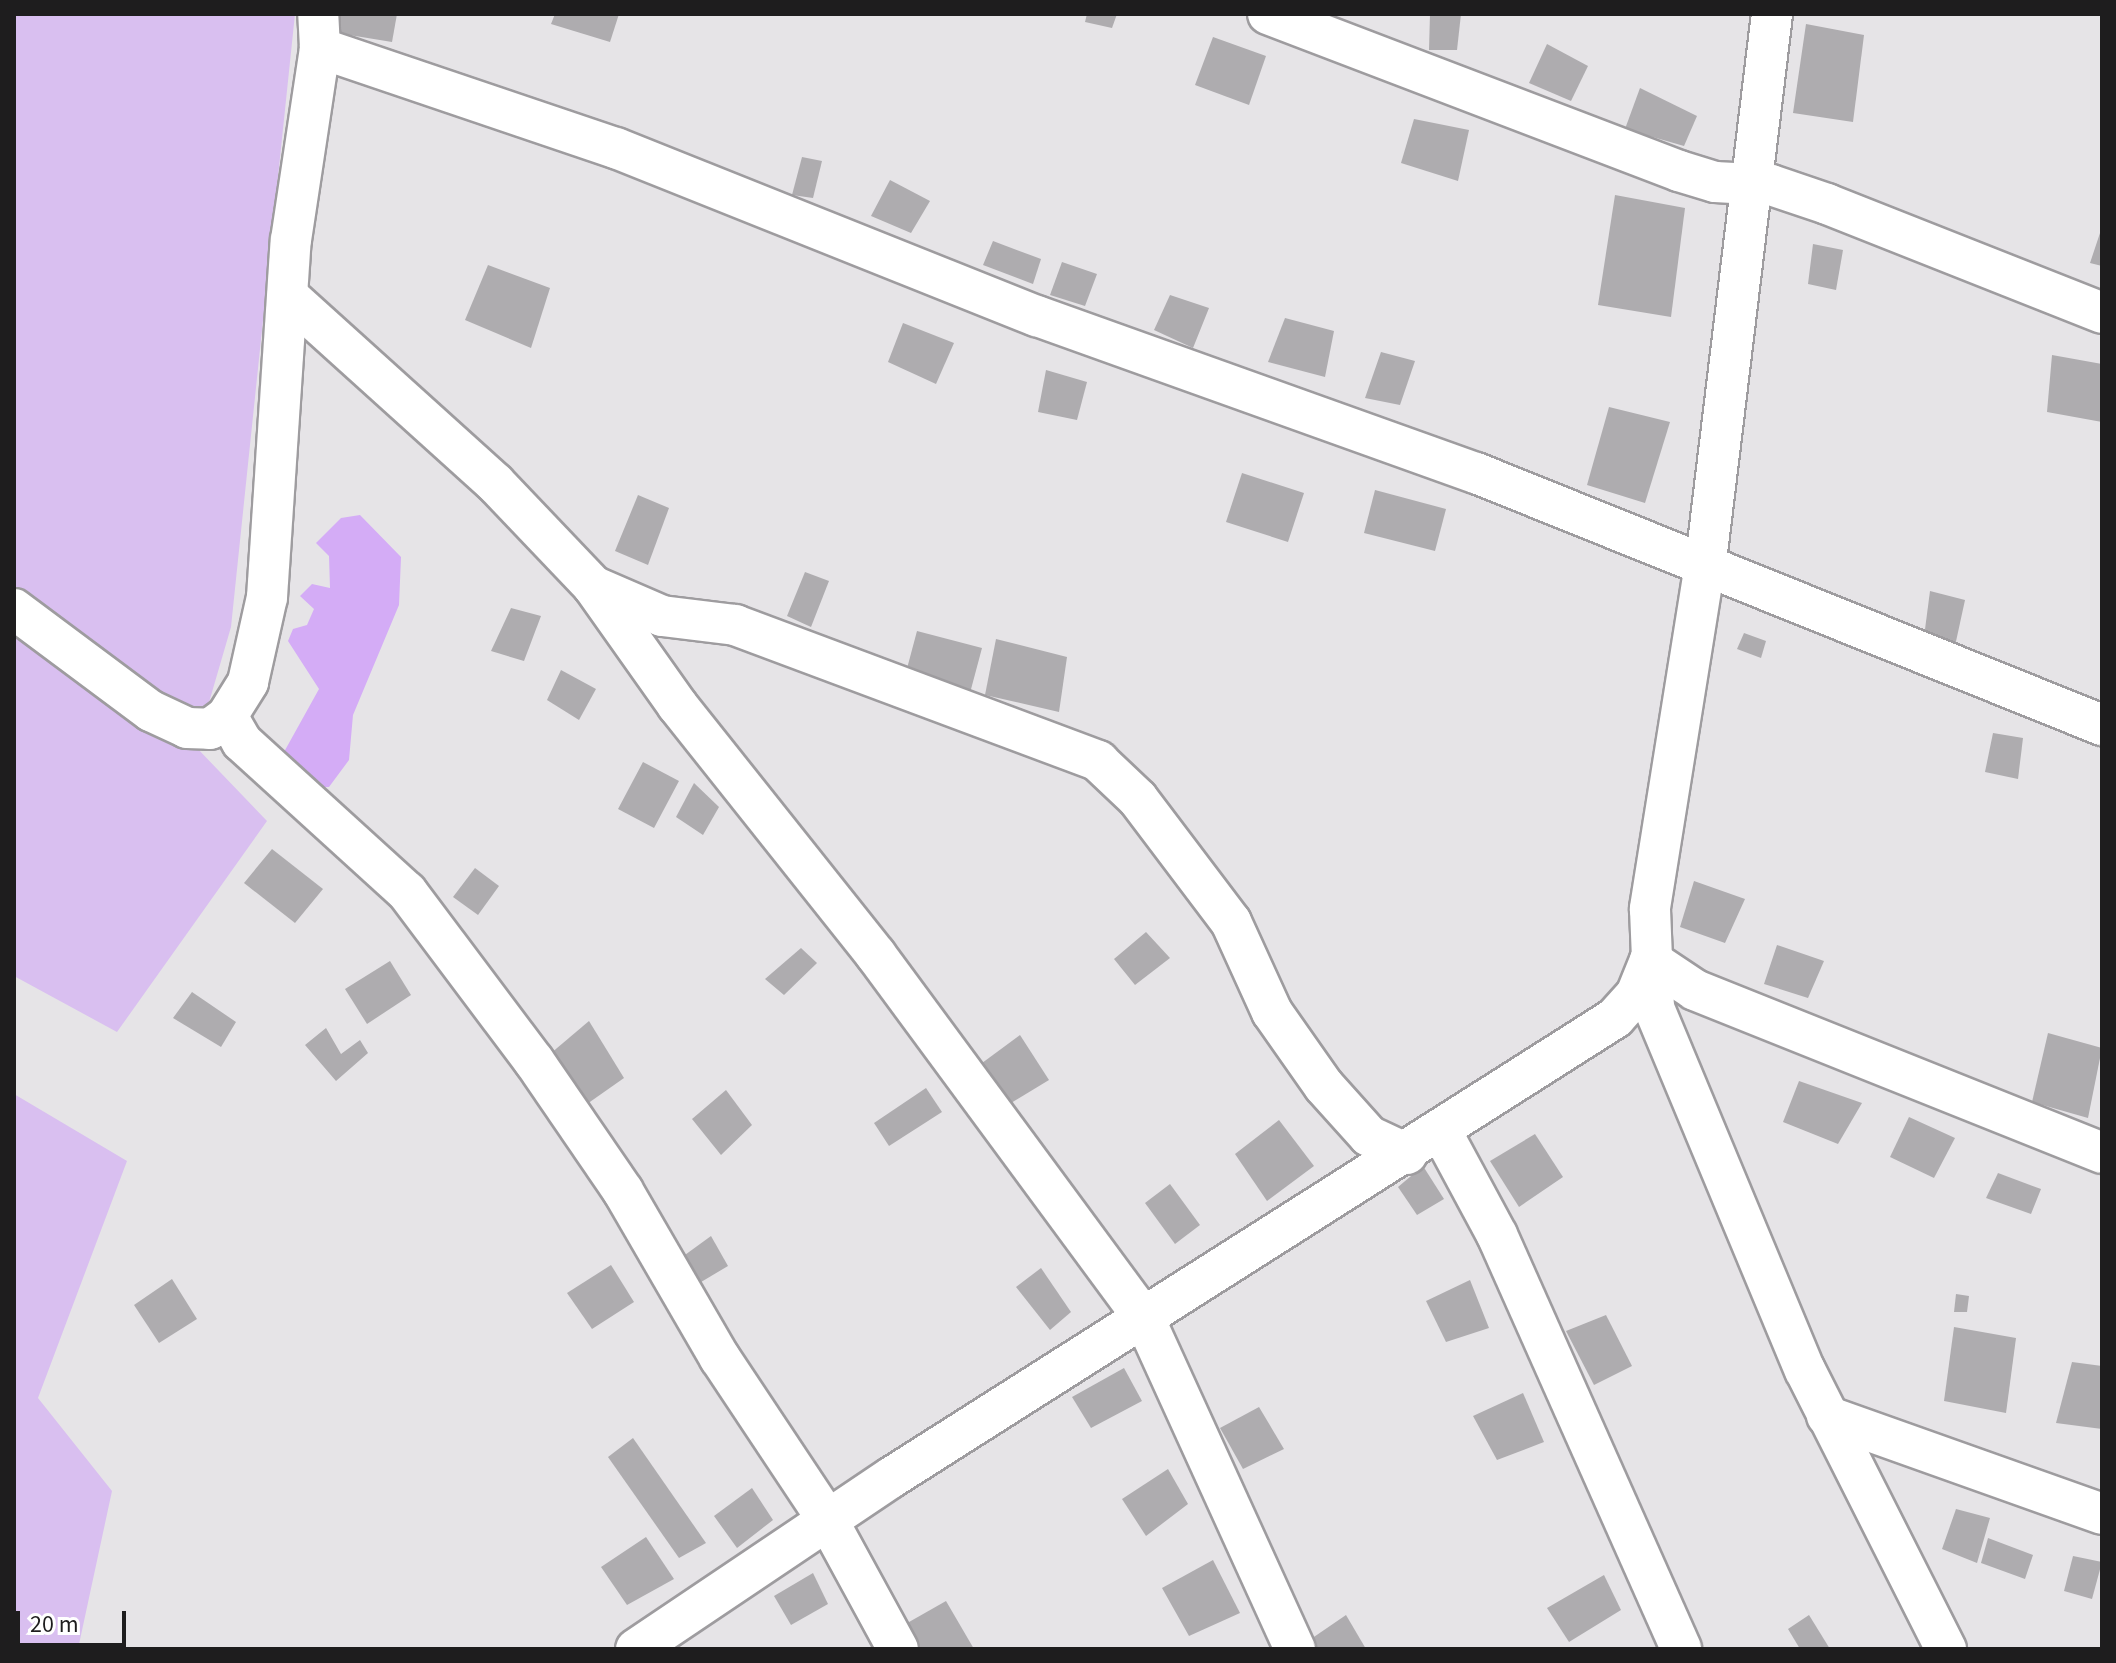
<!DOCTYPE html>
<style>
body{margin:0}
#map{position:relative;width:2116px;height:1663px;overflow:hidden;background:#e6e4e7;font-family:"Source Sans 3",sans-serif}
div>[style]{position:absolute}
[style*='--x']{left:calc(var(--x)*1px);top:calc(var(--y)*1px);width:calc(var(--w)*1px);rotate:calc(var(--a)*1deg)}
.green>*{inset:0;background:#d9bff0}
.water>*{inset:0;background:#d4acf6}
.building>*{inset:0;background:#aeacaf}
.roads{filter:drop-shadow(2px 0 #9e9c9f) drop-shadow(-2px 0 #9e9c9f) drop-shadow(0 2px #9e9c9f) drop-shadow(0 -2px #9e9c9f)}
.minor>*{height:40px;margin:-20px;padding:0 20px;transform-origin:20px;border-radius:20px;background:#fff}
span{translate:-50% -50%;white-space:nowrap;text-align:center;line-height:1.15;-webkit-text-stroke:7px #fff;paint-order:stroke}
.frame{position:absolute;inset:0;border:16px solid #1e1d1e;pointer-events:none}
.scale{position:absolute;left:16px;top:1611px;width:110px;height:36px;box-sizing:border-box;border:4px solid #1e1d1e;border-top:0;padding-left:10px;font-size:24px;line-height:28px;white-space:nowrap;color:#1e1d1e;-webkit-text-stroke:6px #fff;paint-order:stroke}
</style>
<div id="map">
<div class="green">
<div style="clip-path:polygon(14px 14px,295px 14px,231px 627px,196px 747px,267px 821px,117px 1032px,14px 976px)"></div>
<div style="clip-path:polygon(14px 1094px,127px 1161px,38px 1398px,112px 1491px,78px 1649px,14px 1649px)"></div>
</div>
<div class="water">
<div style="clip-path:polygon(360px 515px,401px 557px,399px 605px,353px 715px,349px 760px,329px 787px,315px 787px,289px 767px,284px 752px,319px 689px,288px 641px,293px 629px,307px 625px,314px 609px,300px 596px,312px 584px,330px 588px,329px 556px,316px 543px,341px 518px)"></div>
</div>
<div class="building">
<div style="clip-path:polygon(335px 14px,397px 14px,392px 42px,331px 32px)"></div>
<div style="clip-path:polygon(555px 14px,619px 14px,610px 42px,551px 24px)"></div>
<div style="clip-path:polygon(1087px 14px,1117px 14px,1112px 28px,1085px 22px)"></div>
<div style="clip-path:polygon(1430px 14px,1461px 14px,1457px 50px,1429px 50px)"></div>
<div style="clip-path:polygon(1806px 24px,1864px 35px,1853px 122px,1793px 113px)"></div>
<div style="clip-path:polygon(1213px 37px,1266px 56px,1249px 105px,1195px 85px)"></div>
<div style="clip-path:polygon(1547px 44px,1588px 66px,1571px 101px,1529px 83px)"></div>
<div style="clip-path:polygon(1640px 88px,1697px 116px,1684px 146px,1625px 129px)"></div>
<div style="clip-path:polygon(1414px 119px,1469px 130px,1458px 181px,1401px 163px)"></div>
<div style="clip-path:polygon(802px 157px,822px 161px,813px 198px,792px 195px)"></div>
<div style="clip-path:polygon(890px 180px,930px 201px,911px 233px,871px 216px)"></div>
<div style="clip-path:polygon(1615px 195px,1685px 208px,1671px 317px,1598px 305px)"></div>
<div style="clip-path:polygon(2102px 227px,2102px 266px,2090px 263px)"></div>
<div style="clip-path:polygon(993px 241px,1041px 259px,1033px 284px,983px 265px)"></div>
<div style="clip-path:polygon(1813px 244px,1843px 250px,1836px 290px,1808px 284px)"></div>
<div style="clip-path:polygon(1062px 262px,1097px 274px,1085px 306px,1050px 295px)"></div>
<div style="clip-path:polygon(488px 265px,550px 288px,531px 348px,465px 320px)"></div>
<div style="clip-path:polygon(1170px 295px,1209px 308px,1193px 348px,1154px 330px)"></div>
<div style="clip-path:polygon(1285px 318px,1334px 331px,1325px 377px,1268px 362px)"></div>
<div style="clip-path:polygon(903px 323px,954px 343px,936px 384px,888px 362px)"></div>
<div style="clip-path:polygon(1381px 352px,1415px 361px,1400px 405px,1365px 398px)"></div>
<div style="clip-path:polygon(2052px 355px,2102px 364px,2102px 422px,2047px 412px)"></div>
<div style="clip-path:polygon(1046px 370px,1087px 382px,1077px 420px,1038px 412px)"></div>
<div style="clip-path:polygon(1609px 407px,1670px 422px,1645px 503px,1587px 485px)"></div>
<div style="clip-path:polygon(1242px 473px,1304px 493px,1288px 542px,1226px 522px)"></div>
<div style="clip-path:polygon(1375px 490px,1446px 509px,1435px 551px,1364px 533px)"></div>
<div style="clip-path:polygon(638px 495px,669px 508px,648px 565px,615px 551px)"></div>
<div style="clip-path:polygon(805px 572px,829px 581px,811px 627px,787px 616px)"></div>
<div style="clip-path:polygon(1930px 591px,1965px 600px,1955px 646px,1924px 637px)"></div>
<div style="clip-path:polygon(511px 608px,541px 616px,524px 661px,491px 651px)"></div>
<div style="clip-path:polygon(917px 631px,982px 648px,970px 693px,905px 676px)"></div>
<div style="clip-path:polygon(1744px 633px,1766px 641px,1761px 658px,1737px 649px)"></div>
<div style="clip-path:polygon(996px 639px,1067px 657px,1059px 712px,985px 695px)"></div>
<div style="clip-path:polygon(561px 670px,596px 689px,579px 720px,547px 700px)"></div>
<div style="clip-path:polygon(1993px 733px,2023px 738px,2018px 779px,1985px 772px)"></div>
<div style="clip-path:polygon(643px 762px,679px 781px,654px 828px,618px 809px)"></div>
<div style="clip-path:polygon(694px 783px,719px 807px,703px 835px,676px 817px)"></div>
<div style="clip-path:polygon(272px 849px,323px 889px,295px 923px,244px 883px)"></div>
<div style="clip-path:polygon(475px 868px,499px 886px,478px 915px,453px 897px)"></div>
<div style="clip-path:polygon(1694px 881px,1745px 899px,1725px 943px,1680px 927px)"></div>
<div style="clip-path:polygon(1146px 932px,1170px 958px,1135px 985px,1114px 959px)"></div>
<div style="clip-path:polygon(1777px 945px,1824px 961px,1808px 998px,1764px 984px)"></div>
<div style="clip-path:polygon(801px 948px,817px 963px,784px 995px,765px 979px)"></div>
<div style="clip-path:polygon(390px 961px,411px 995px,367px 1024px,345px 989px)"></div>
<div style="clip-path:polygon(192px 992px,236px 1022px,221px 1047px,173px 1018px)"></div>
<div style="clip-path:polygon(589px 1021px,624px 1078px,587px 1104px,550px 1054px)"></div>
<div style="clip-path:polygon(326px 1028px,341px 1054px,360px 1040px,368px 1053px,336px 1081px,305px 1045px)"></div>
<div style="clip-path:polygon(2048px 1033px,2102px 1048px,2088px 1118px,2032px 1102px)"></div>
<div style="clip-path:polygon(1020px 1035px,1049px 1080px,1006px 1106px,978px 1066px)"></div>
<div style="clip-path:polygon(1799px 1081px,1862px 1103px,1838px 1144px,1783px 1122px)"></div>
<div style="clip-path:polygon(926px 1088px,942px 1112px,889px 1146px,874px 1123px)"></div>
<div style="clip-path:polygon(726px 1090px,752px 1125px,721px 1155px,692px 1119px)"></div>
<div style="clip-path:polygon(1909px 1117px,1955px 1138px,1934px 1178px,1890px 1157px)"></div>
<div style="clip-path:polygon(1279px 1120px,1314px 1166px,1267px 1201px,1235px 1154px)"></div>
<div style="clip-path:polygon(1535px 1134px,1563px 1177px,1519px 1207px,1490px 1161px)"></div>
<div style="clip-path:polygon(1423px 1166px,1444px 1199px,1417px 1215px,1398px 1187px)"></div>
<div style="clip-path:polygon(1998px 1173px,2041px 1189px,2031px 1214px,1986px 1198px)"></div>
<div style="clip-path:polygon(1170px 1184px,1200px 1225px,1175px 1244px,1145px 1203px)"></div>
<div style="clip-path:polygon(711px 1236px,728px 1266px,696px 1285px,678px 1260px)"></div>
<div style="clip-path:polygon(611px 1265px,634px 1302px,592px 1329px,567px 1293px)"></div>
<div style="clip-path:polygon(1041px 1268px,1071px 1312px,1050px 1330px,1016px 1287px)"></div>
<div style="clip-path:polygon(172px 1279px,197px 1319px,159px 1343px,134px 1305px)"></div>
<div style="clip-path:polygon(1470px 1280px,1489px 1328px,1446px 1342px,1426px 1301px)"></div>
<div style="clip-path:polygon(1956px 1294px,1969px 1296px,1967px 1312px,1954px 1312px)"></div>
<div style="clip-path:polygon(1606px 1315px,1632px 1366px,1594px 1385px,1566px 1331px)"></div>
<div style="clip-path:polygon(1954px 1327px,2016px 1338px,2006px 1413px,1944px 1401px)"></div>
<div style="clip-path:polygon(2072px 1362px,2102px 1366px,2102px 1429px,2056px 1423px)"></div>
<div style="clip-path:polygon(1124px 1368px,1142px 1401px,1091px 1428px,1072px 1397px)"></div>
<div style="clip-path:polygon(1523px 1393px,1544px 1442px,1497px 1460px,1473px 1416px)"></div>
<div style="clip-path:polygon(1259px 1407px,1284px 1449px,1243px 1469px,1220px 1428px)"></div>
<div style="clip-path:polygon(633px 1438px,706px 1543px,679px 1558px,608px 1457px)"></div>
<div style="clip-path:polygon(1168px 1469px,1188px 1504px,1146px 1536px,1122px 1499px)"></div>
<div style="clip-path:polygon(752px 1488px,773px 1520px,737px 1548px,714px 1516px)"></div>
<div style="clip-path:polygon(1956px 1509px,1990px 1518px,1977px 1563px,1942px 1549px)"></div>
<div style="clip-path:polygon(646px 1537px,674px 1579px,627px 1605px,601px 1567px)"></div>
<div style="clip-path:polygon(1988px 1538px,2033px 1555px,2025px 1579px,1981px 1563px)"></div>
<div style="clip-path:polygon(2073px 1556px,2102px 1562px,2092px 1599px,2064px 1591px)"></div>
<div style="clip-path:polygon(1213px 1560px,1240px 1613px,1189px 1636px,1162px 1588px)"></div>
<div style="clip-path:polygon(813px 1573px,828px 1604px,791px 1625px,774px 1596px)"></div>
<div style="clip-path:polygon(1604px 1575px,1621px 1610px,1569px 1642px,1547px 1608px)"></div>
<div style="clip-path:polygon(946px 1601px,974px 1649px,918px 1649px,902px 1626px)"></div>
<div style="clip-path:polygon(1346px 1615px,1366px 1649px,1313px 1649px,1308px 1641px)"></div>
<div style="clip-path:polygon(1809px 1615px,1830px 1649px,1800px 1649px,1788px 1629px)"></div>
</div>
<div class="roads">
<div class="minor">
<div style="--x:1268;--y:14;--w:440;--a:20.9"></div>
<div style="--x:1679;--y:171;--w:38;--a:17"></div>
<div style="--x:1715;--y:182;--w:56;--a:3.1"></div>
<div style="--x:1771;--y:185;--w:59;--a:18.7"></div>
<div style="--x:1827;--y:204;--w:296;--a:21.6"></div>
<div style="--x:1772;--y:14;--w:542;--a:96.89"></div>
<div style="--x:1707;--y:552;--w:362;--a:99.1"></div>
<div style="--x:1650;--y:909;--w:99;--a:87.7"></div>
<div style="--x:1654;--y:1008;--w:392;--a:67.4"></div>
<div style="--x:1805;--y:1370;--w:313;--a:63.2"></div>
<div style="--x:320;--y:48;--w:312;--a:18.7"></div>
<div style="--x:616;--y:148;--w:453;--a:21.8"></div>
<div style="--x:1037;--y:316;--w:466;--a:19.7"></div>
<div style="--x:1476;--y:473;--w:675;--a:21.93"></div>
<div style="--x:288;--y:296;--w:279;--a:42.1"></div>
<div style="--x:495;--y:483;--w:142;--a:46.4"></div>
<div style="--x:593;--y:586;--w:147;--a:54.7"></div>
<div style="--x:678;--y:706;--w:318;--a:51.5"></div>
<div style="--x:876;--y:955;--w:453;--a:53.6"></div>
<div style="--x:1145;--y:1320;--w:362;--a:65.5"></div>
<div style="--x:593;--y:586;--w:75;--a:23.5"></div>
<div style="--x:662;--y:616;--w:74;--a:7"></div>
<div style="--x:735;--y:625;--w:388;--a:20.5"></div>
<div style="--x:1098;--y:761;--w:55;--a:43.5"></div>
<div style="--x:1138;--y:799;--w:154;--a:52.9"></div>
<div style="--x:1231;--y:922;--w:99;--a:65.5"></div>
<div style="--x:1272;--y:1012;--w:90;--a:54.9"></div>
<div style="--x:1324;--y:1086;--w:67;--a:48"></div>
<div style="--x:1369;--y:1136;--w:42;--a:25.3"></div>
<div style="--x:14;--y:609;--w:171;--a:36.7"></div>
<div style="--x:151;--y:711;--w:40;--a:25"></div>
<div style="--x:187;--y:728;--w:23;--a:2"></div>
<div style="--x:210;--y:729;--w:21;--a:-37"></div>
<div style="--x:227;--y:716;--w:40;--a:-58"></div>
<div style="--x:248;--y:682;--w:87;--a:-77.4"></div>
<div style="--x:267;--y:597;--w:358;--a:-86.2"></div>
<div style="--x:291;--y:240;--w:194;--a:-81.4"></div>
<div style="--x:320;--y:48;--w:34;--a:-93"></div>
<div style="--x:227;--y:716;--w:30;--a:60"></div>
<div style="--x:242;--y:742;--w:223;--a:42.3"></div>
<div style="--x:407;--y:892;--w:211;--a:53.1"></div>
<div style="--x:534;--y:1061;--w:158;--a:55.6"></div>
<div style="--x:623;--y:1191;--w:193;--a:59.9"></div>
<div style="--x:720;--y:1358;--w:193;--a:56.4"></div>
<div style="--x:827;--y:1519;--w:148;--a:61.4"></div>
<div style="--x:1441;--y:1131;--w:118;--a:61.7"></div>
<div style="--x:1497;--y:1235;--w:453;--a:66"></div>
<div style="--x:1827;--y:1416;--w:292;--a:19.6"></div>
<div style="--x:636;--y:1649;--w:308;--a:-33.9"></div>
<div style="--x:892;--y:1477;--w:856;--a:-32.41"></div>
<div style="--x:1615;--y:1018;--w:31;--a:-48"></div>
<div style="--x:1636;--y:995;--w:38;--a:-68"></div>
<div style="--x:1650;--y:960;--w:54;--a:33.7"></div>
<div style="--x:1695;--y:990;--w:438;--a:21.8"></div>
</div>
</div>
<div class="frame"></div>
<div class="scale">20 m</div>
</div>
